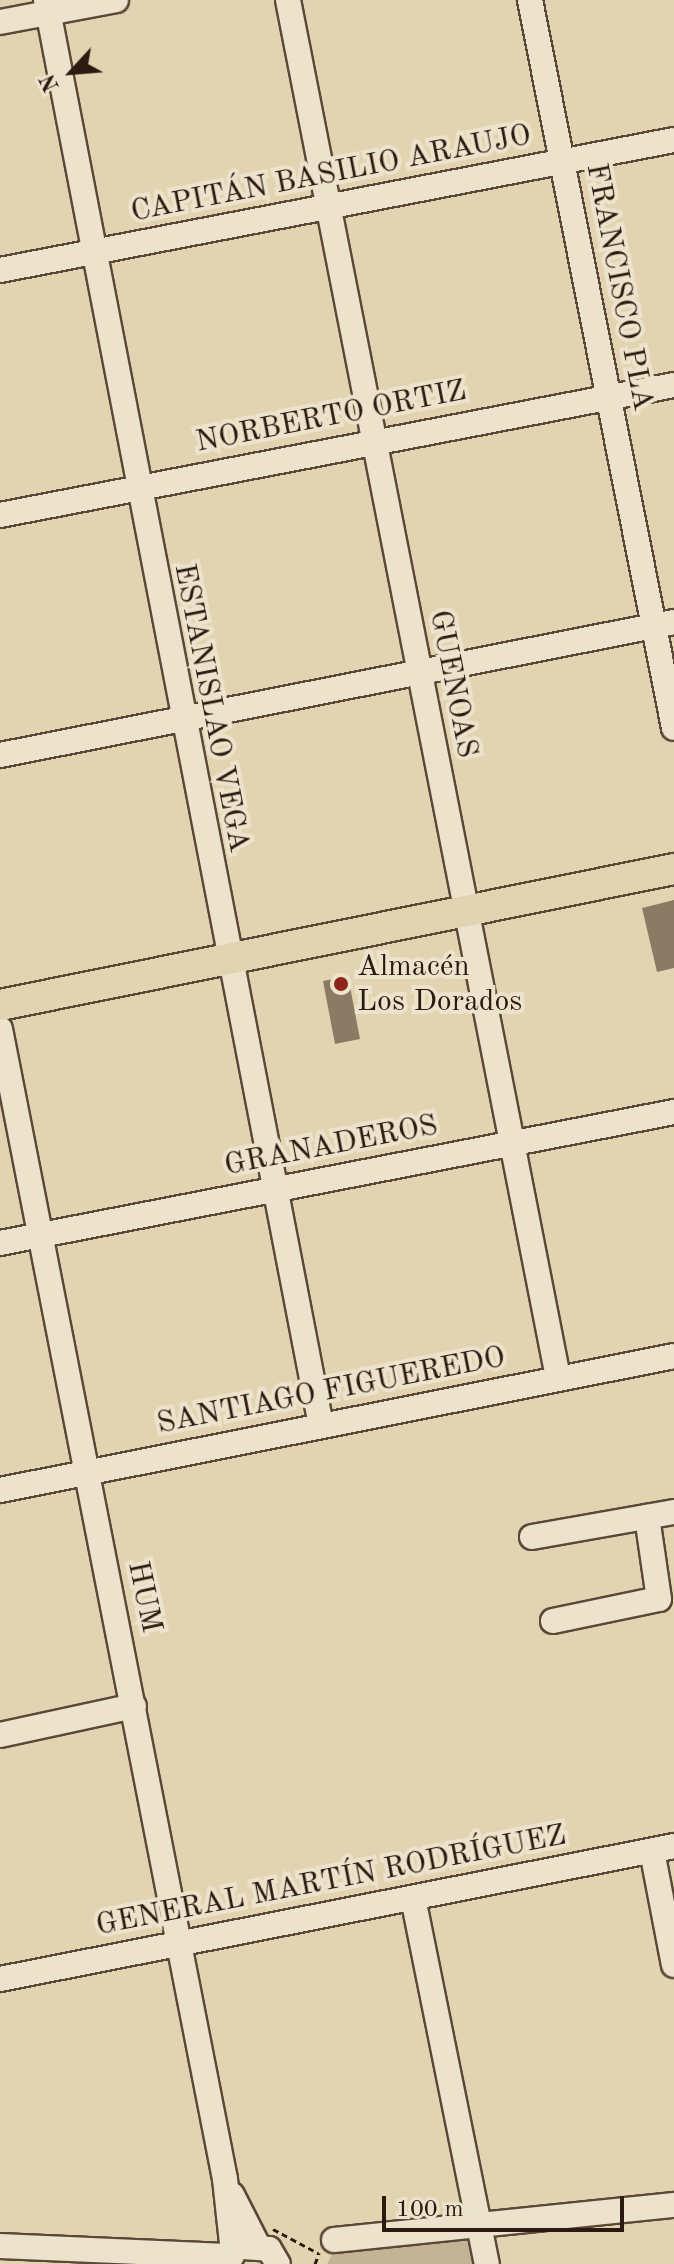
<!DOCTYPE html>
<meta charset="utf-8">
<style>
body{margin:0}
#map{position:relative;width:674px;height:2264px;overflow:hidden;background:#e3d4b1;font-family:"Old Standard TT",serif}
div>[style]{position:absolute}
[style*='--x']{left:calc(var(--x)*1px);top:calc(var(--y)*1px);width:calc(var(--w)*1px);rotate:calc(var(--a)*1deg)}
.green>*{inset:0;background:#c4b496}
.building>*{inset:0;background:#8b7a64}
.path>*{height:3px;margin-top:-1.5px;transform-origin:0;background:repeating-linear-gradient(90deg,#2c1910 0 6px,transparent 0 10px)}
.roads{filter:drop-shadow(2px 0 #5a4838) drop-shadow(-2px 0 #5a4838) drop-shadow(0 2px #5a4838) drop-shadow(0 -2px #5a4838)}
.minor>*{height:24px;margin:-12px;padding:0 12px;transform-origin:12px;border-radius:12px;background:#ede3cc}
.major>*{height:30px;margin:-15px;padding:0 15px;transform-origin:15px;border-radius:15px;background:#e3d4b1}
.dots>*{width:22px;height:22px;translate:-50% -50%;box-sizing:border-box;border:4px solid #ede3cc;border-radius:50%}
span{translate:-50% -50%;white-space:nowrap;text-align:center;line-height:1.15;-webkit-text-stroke:8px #ede3cc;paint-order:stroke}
.street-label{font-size:30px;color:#2c1910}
.poi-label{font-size:30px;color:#2c1910}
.left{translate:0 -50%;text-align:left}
.north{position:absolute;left:32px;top:32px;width:80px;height:80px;-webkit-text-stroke:6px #ede3cc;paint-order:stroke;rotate:244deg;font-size:22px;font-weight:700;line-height:32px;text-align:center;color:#2c1910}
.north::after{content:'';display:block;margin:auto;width:28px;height:36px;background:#2c1910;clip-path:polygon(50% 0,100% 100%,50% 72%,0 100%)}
.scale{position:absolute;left:382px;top:2196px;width:242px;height:36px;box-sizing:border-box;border:4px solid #2c1910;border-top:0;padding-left:10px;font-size:24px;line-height:28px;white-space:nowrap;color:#2c1910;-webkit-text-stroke:6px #ede3cc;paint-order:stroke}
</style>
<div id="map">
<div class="green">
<div style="clip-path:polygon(467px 2238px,476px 2264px,327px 2264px,334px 2251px)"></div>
</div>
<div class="building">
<div style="clip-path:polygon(674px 900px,674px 968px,657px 972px,642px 908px)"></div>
<div style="clip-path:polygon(348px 976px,360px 1039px,335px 1044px,323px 981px)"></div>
</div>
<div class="path">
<div style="--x:273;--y:2229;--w:51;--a:28.1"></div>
<div style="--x:315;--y:2264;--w:12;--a:-70"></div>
</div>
<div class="roads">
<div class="minor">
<div style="--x:46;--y:0;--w:1452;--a:79.08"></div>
<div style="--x:288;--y:0;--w:1404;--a:78.91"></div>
<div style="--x:530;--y:0;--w:742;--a:78.81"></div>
<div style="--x:0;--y:22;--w:118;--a:-10.7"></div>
<div style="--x:0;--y:270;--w:686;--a:-10.92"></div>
<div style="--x:0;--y:515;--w:686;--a:-10.92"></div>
<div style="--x:0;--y:755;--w:687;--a:-11.16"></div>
<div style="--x:0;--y:1029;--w:1172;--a:78.93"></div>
<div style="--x:225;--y:2179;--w:74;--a:83.8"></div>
<div style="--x:0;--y:1243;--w:687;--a:-11"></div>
<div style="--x:0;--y:1490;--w:687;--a:-11.24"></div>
<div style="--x:532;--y:1537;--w:144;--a:-10"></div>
<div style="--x:553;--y:1621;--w:108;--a:-11.7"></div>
<div style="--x:659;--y:1599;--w:83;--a:-98.3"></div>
<div style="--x:0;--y:1735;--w:137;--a:-12.2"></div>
<div style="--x:652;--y:1851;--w:116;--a:79.1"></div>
<div style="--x:413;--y:1898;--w:373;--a:78.6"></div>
<div style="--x:0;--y:1979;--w:687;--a:-11.16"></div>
<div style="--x:232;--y:2195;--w:55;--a:63"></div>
<div style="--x:334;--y:2240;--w:342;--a:-5.9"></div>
<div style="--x:0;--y:2246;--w:232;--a:2.5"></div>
<div style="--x:242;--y:2247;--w:27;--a:4"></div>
<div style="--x:269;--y:2249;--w:17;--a:59"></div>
</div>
<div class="major">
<div style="--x:0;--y:1005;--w:688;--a:-11.41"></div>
</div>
</div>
<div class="dots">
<div style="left:341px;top:984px;background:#8f2418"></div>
</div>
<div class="street-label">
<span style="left:331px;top:174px;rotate:-11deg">CAPITÁN BASILIO ARAUJO</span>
<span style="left:619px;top:287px;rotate:79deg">FRANCISCO PLA</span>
<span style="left:331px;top:417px;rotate:-11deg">NORBERTO ORTIZ</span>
<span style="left:453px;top:684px;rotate:79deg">GUENOAS</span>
<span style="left:211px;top:708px;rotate:79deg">ESTANISLAO VEGA</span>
<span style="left:331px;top:1146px;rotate:-11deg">GRANADEROS</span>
<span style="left:331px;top:1391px;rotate:-11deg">SANTIAGO FIGUEREDO</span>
<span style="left:144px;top:1597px;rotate:78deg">HUM</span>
<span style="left:331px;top:1881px;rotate:-11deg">GENERAL MARTÍN RODRÍGUEZ</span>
</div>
<div class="poi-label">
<span class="left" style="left:357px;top:984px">Almacén<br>Los Dorados</span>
</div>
<div class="north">N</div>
<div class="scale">100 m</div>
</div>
